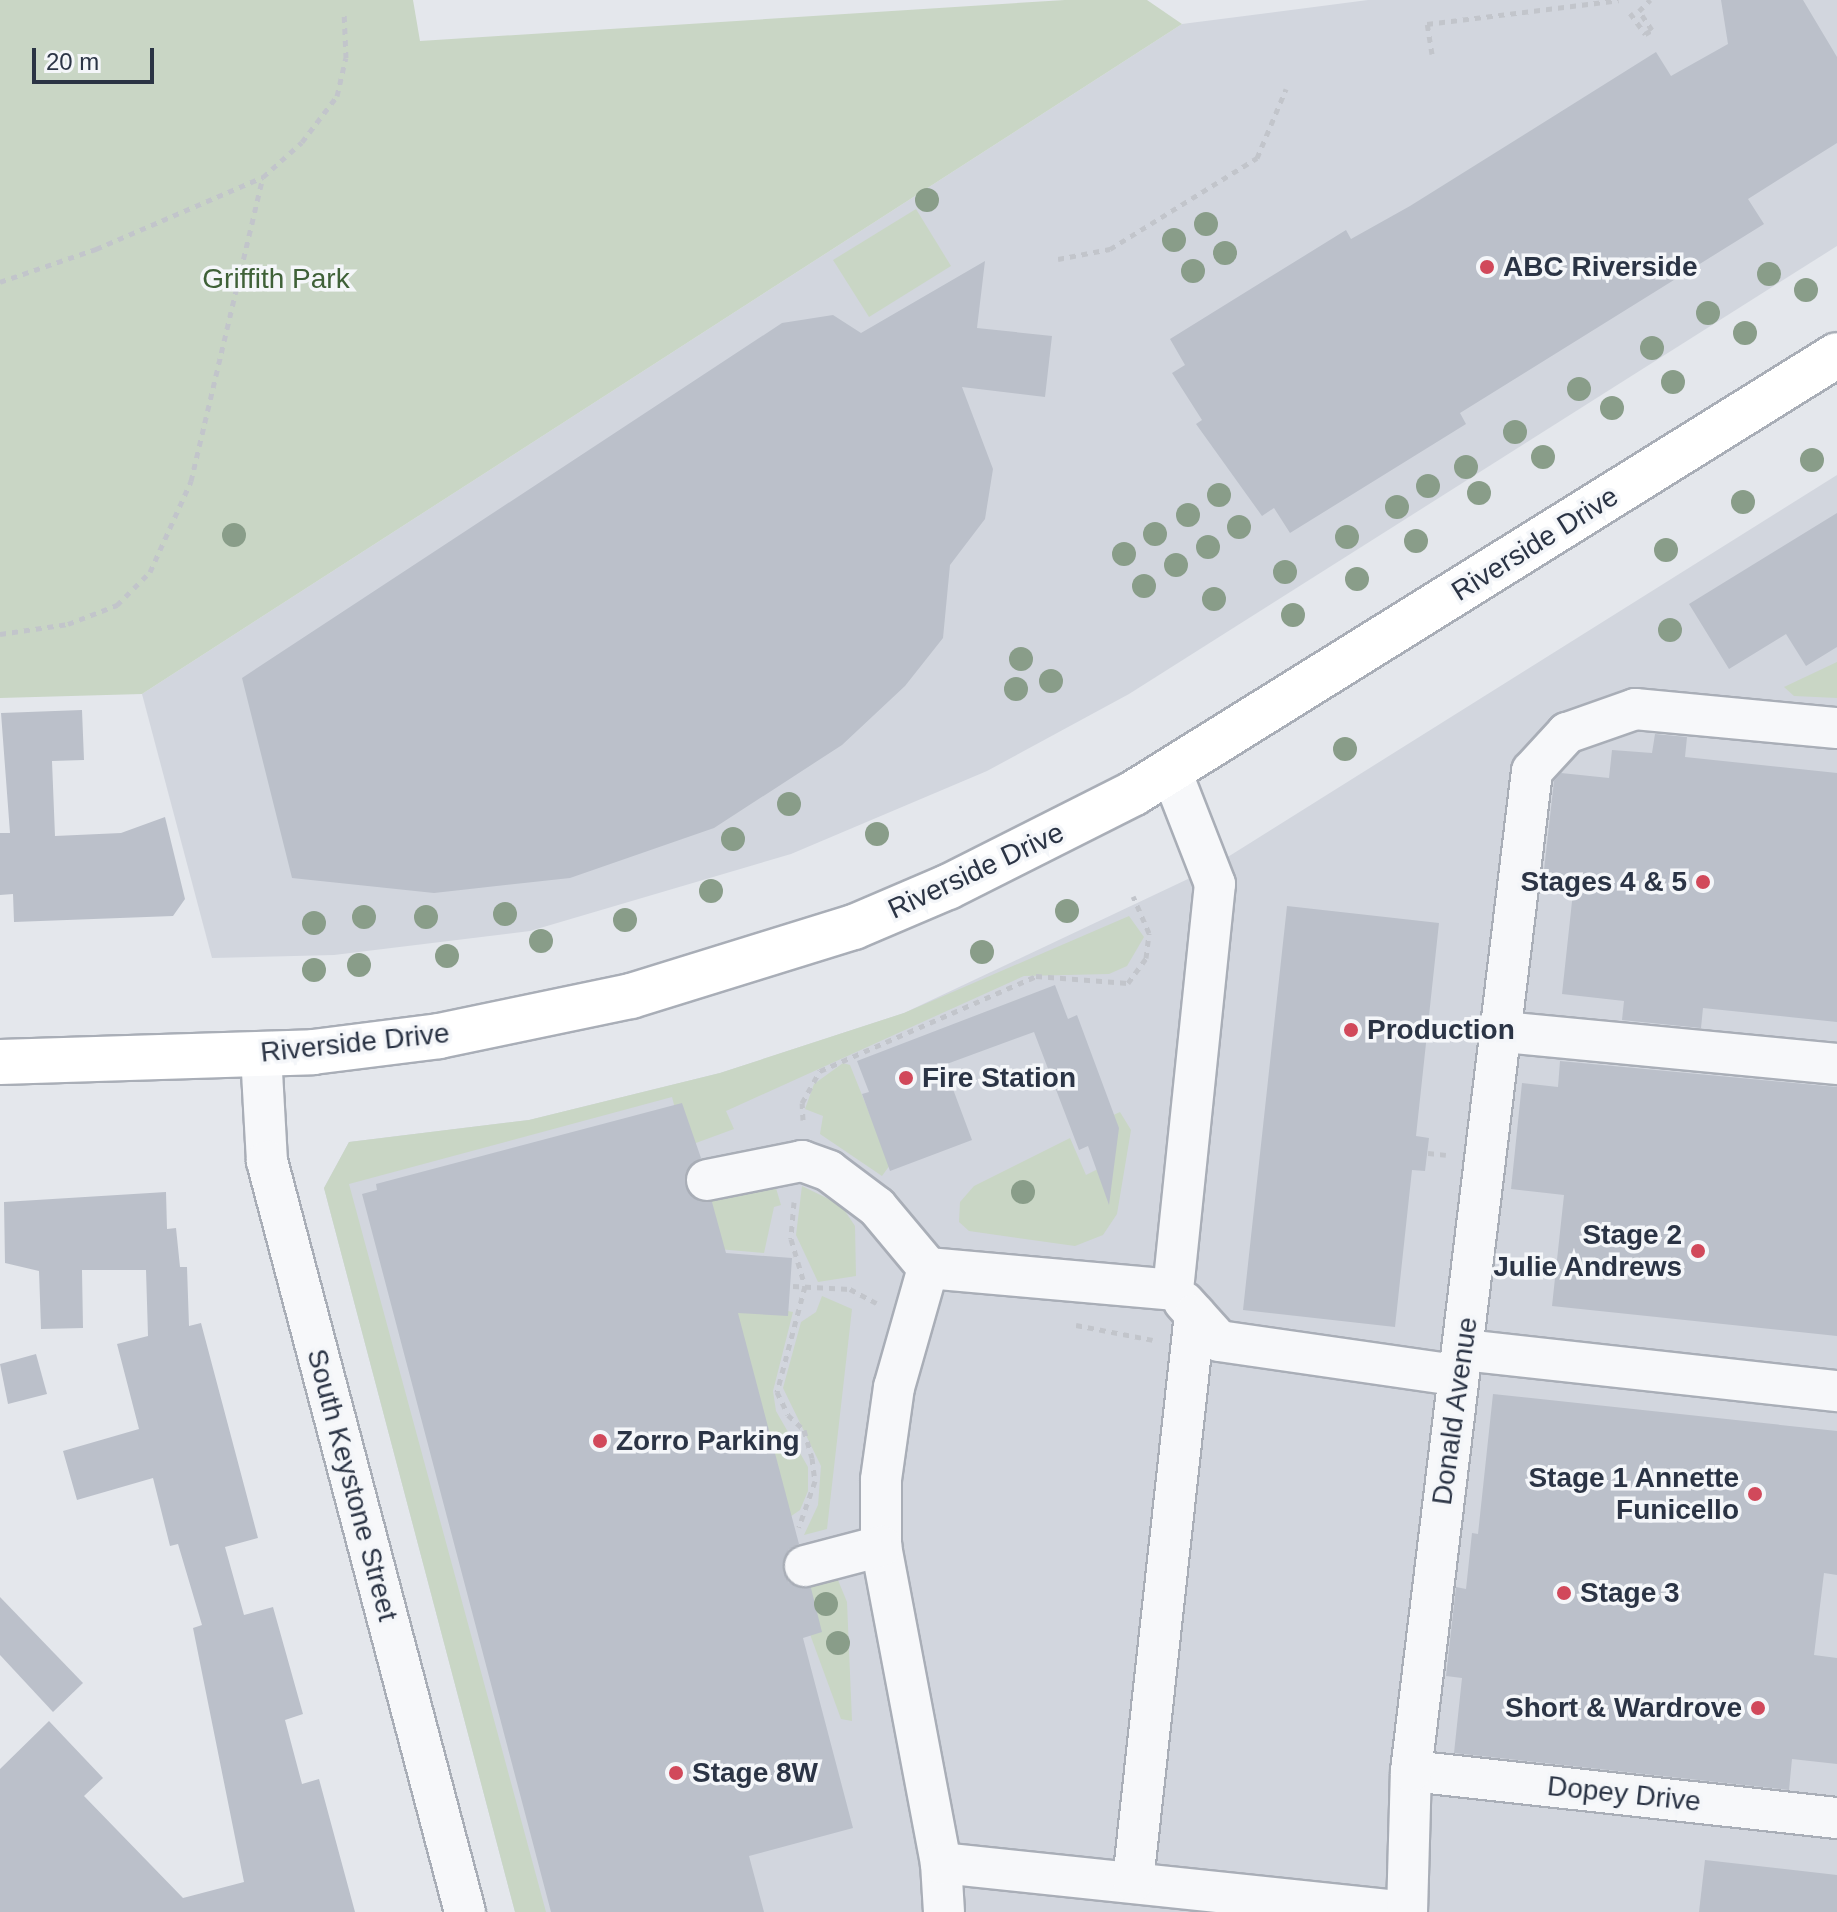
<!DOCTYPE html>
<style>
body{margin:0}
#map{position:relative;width:1837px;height:1912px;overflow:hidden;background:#e4e7ec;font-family:Helvetica,sans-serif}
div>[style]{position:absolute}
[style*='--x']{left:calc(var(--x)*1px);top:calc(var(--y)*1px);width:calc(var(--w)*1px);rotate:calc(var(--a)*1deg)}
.built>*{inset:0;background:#d2d6de}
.green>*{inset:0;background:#c9d6c5}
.building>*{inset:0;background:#bbc0ca}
.path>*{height:5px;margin-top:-2.5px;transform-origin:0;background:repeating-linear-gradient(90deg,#c2c5cb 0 6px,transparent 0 12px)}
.roads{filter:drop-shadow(2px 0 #a9aeb7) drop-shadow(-2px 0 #a9aeb7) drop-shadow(0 2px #a9aeb7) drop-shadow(0 -2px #a9aeb7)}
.minor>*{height:40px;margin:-20px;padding:0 20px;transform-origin:20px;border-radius:20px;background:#f7f8fa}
.major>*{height:44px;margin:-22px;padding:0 22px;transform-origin:22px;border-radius:22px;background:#fff}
.trees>*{width:24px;height:24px;margin:-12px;border-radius:50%;background:#899d89}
.dots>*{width:22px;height:22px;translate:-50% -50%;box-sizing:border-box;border:4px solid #f4f6f9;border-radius:50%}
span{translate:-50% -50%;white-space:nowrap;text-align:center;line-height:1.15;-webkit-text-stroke:7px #f4f6f9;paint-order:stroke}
.poi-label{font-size:28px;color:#2b3445;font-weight:700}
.left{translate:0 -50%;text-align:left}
.right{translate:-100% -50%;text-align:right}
.park-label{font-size:28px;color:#3f6138}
.street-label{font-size:28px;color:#2b3445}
.scale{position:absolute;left:32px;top:48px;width:122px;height:36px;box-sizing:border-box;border:4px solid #2b3445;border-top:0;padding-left:10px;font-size:24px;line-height:28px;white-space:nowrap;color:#2b3445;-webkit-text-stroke:6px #f4f6f9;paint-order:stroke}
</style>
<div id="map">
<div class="built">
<div style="clip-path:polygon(1368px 0,1837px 0,1837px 246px,1129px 694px,987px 771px,791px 854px,530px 931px,334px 955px,212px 958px,142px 694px,1182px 24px)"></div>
<div style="clip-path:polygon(1837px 475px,1837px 1912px,515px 1912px,324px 1188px,349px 1142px,529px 1120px,720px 1073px,904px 1013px,1207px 870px)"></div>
</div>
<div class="green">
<div style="clip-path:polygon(0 0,413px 0,420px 41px,1065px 0,1147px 0,1182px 24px,142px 694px,0 698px)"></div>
<div style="clip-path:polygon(916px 209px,951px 266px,869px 317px,833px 260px)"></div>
<div style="clip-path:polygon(1837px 662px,1837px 698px,1794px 696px,1784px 687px)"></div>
<div style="clip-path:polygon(1129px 916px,1144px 937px,1127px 966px,1109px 974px,1024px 976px,726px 1111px,734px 1129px,685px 1147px,672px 1097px,349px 1184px,546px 1912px,515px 1912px,324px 1188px,349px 1142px,529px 1120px,720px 1073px,904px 1013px)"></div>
<div style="clip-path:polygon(843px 1063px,850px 1065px,890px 1165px,882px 1176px,820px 1134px,823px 1116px,805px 1109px,814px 1084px)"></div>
<div style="clip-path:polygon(1120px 1112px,1131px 1130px,1117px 1214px,1103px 1235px,1075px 1246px,969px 1231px,959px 1222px,960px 1202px,974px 1186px,1070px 1138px,1086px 1175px,1114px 1161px,1109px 1117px)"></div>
<div style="clip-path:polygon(773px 1178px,781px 1205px,774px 1207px,764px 1253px,718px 1249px,700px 1197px)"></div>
<div style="clip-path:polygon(802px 1186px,841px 1205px,855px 1226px,856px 1276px,818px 1282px,796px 1235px)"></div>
<div style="clip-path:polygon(822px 1296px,852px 1309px,827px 1529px,804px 1535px,818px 1505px,821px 1466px,783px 1388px,801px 1322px,816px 1312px)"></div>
<div style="clip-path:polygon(733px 1300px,793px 1312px,773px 1391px,776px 1411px,808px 1467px,808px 1491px,800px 1510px,784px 1521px)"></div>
<div style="clip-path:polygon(838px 1580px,847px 1602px,852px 1721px,841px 1719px,811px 1637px,801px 1587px)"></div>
</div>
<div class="building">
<div style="clip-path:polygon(1721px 0,1803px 0,1837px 57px,1837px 143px,1748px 199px,1764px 224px,1460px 413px,1466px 424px,1290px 533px,1274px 508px,1262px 516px,1196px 424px,1202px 420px,1172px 373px,1185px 365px,1170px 339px,1346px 230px,1351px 239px,1410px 206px,1656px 52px,1671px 76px,1728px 44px)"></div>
<div style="clip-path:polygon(985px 261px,977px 328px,1052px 336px,1045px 397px,962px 387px,993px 469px,985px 519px,950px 565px,943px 638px,905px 686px,842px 745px,714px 828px,570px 878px,434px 893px,292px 878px,242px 678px,782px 323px,833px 315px,861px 333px)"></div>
<div style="clip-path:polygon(1837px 513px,1837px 647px,1806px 666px,1786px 634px,1729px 669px,1689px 604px)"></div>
<div style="clip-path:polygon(82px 710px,84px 760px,52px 761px,55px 836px,121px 833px,165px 817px,185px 899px,173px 916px,14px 922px,13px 894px,0 895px,0 833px,10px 833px,1px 713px)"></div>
<div style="clip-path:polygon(1655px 734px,1687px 737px,1685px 757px,1837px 773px,1837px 1022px,1703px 1008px,1701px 1028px,1622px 1020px,1624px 1001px,1562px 994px,1574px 883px,1543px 879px,1554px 781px,1561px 773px,1609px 778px,1612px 750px,1652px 753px)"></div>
<div style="clip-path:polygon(1287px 906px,1439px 923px,1416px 1136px,1429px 1138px,1425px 1171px,1412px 1170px,1395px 1327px,1243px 1310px)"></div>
<div style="clip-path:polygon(1055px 985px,1068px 1019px,1077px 1015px,1119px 1128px,1109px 1205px,1088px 1146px,1079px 1150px,1034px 1032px,944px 1065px,972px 1140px,890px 1171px,862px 1094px,869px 1092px,857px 1061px)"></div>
<div style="clip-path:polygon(1560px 1061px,1837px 1087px,1837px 1336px,1552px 1306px,1564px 1195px,1511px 1189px,1522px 1083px,1558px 1087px)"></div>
<div style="clip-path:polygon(682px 1103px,701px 1158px,686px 1172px,685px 1185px,699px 1201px,712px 1202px,726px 1253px,792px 1258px,788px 1316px,738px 1313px,799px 1544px,788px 1550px,783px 1571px,789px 1583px,811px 1588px,822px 1632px,803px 1638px,853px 1828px,749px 1856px,764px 1912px,551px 1912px,362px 1194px,377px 1190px,376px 1184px)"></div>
<div style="clip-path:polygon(166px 1192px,167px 1229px,176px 1228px,180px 1267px,187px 1267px,189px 1326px,201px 1323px,258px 1538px,225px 1547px,244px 1615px,273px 1607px,303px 1714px,285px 1720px,302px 1784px,319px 1779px,355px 1912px,0 1912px,0 1769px,49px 1721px,103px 1778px,84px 1796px,183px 1898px,244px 1882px,193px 1628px,202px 1625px,178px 1544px,170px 1546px,153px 1478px,77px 1500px,63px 1451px,139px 1429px,117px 1344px,148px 1336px,146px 1270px,82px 1270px,83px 1328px,41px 1329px,39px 1271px,5px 1263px,4px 1202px)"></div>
<div style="clip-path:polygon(36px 1354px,47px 1394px,8px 1404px,0 1364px)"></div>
<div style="clip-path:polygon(1493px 1394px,1837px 1431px,1837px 1575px,1824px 1573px,1814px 1655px,1837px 1658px,1837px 1764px,1792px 1759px,1789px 1790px,1454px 1753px,1462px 1678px,1446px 1676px,1456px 1587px,1466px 1589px,1472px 1533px,1478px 1534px)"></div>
<div style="clip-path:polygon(0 1597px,83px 1683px,53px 1712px,0 1655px)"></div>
<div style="clip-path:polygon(1705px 1860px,1837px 1875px,1837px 1912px,1699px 1912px)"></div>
</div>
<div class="path">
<div style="--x:1630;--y:13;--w:26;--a:54"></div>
<div style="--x:1645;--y:34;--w:8;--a:-30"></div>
<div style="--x:1652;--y:30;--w:23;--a:-124"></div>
<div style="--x:1639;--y:11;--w:16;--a:-45"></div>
<div style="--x:1432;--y:54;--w:30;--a:-99"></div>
<div style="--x:1427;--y:24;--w:193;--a:-7.1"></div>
<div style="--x:1058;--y:259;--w:53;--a:-10.9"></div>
<div style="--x:1110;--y:249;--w:173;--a:-31.8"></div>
<div style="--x:1257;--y:158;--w:75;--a:-67.2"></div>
<div style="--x:0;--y:282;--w:102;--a:-19"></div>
<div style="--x:96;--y:249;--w:182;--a:-23.3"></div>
<div style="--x:263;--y:177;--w:52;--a:-41.9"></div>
<div style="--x:302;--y:142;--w:58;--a:-52.7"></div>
<div style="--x:337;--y:96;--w:39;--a:-77"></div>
<div style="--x:346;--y:58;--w:47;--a:-92.4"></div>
<div style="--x:0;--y:634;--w:69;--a:-8.4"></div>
<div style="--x:68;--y:624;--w:53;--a:-21.2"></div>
<div style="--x:117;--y:605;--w:47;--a:-45"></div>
<div style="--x:150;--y:572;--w:100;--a:-65.7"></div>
<div style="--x:191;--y:481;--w:312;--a:-76.7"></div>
<div style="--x:803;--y:1120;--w:17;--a:-93"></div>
<div style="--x:802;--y:1103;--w:37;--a:-61"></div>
<div style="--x:820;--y:1071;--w:236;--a:-23.7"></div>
<div style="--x:1036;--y:976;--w:92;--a:4.4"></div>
<div style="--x:1128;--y:983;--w:31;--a:-54"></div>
<div style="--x:1146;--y:958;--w:25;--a:-83"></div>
<div style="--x:1149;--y:933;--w:40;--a:-113.4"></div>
<div style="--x:1428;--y:1153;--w:18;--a:6"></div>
<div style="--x:794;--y:1202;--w:37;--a:95"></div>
<div style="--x:791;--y:1239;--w:49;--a:73.4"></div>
<div style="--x:805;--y:1286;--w:110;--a:104.8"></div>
<div style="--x:777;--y:1392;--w:25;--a:64"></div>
<div style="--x:788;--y:1415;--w:22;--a:43"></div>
<div style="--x:804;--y:1430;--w:29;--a:74"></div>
<div style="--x:812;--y:1458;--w:23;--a:83"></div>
<div style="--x:815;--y:1481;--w:49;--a:109.2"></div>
<div style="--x:793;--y:1286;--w:57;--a:3"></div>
<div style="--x:850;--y:1289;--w:30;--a:28"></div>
<div style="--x:1076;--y:1325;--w:78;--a:11"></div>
</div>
<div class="roads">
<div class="minor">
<div style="--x:1504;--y:1032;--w:335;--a:5.5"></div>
<div style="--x:261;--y:1054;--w:107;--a:86.8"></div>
<div style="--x:267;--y:1161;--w:777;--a:75.23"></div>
<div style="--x:707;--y:1180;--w:97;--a:-11.3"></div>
<div style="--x:802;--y:1161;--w:29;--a:20"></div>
<div style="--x:829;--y:1171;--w:60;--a:36.9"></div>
<div style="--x:877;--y:1207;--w:80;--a:50.1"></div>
<div style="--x:928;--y:1268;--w:246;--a:5.1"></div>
<div style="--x:1173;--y:1290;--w:408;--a:-84.1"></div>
<div style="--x:1215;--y:884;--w:121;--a:-111.3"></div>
<div style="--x:928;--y:1268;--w:124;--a:105.9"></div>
<div style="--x:894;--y:1387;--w:94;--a:98"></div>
<div style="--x:881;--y:1480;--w:66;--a:90"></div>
<div style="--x:881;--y:1546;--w:323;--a:79.3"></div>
<div style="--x:941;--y:1863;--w:49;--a:86.5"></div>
<div style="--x:1184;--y:1302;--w:52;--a:48.1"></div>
<div style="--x:1219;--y:1341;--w:239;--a:8.2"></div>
<div style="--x:1464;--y:1350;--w:375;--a:6.3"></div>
<div style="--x:805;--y:1566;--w:79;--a:-14.7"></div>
<div style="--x:1411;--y:1771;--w:429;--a:6.3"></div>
<div style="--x:941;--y:1863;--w:467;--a:6"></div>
<div style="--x:1133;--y:1881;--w:570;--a:-83.76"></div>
<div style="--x:1407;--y:1912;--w:141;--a:-88.4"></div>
<div style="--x:1411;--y:1771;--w:1007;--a:-83.1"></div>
<div style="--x:1532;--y:771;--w:52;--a:-47.4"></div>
<div style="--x:1567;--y:733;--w:72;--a:-19.4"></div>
<div style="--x:1635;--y:709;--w:203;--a:5.4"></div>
</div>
<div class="major">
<div style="--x:0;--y:1062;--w:313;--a:-1.8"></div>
<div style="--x:313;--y:1052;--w:127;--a:-7.2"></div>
<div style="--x:439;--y:1036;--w:196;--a:-11.8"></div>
<div style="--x:631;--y:996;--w:233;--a:-17.2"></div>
<div style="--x:854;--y:927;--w:102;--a:-23.1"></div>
<div style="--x:948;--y:887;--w:208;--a:-26.8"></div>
<div style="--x:1134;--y:793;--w:828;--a:-31.92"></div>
</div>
</div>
<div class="trees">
<div style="left:927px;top:200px"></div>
<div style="left:1206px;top:224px"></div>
<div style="left:1174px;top:240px"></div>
<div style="left:1225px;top:253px"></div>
<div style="left:1193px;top:271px"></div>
<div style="left:1769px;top:274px"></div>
<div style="left:1806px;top:290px"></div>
<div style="left:1708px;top:313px"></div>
<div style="left:1745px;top:333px"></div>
<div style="left:1652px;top:348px"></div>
<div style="left:1673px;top:382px"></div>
<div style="left:1579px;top:389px"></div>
<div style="left:1612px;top:408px"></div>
<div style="left:1515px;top:432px"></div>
<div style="left:1543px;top:457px"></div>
<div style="left:1812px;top:460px"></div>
<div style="left:1466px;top:467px"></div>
<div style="left:1428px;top:486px"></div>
<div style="left:1479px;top:493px"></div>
<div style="left:1219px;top:495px"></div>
<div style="left:1743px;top:502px"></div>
<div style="left:1397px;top:507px"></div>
<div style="left:1188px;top:515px"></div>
<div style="left:1239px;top:527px"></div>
<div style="left:1155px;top:534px"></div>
<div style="left:234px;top:535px"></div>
<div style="left:1347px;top:537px"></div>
<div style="left:1416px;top:541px"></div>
<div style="left:1208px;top:547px"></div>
<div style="left:1666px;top:550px"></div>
<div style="left:1124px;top:554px"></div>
<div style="left:1176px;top:565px"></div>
<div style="left:1285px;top:572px"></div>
<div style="left:1357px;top:579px"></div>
<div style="left:1144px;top:586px"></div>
<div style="left:1214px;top:599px"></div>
<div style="left:1293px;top:615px"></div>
<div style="left:1670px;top:630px"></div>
<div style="left:1021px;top:659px"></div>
<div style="left:1051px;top:681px"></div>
<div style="left:1016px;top:689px"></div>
<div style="left:1345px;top:749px"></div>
<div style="left:789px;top:804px"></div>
<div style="left:877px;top:834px"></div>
<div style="left:733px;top:839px"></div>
<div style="left:711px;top:891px"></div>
<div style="left:1067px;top:911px"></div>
<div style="left:505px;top:914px"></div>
<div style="left:364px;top:917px"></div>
<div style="left:426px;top:917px"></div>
<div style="left:625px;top:920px"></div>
<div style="left:314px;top:923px"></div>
<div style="left:541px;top:941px"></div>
<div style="left:982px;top:952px"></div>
<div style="left:447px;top:956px"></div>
<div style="left:359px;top:965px"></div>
<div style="left:314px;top:970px"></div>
<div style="left:1023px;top:1192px"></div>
<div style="left:826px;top:1604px"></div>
<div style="left:838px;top:1643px"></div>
</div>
<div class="dots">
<div style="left:1487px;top:267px;background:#d1495b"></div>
<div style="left:1703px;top:882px;background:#d1495b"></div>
<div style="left:1351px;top:1030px;background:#d1495b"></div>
<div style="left:906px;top:1078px;background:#d1495b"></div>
<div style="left:1698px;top:1251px;background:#d1495b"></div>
<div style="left:600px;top:1441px;background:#d1495b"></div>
<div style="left:1755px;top:1494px;background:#d1495b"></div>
<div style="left:1564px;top:1593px;background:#d1495b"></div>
<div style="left:1758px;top:1708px;background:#d1495b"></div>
<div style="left:676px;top:1773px;background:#d1495b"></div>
</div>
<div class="poi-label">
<span class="left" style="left:1503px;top:267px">ABC Riverside</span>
<span class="right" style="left:1687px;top:882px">Stages 4 &amp; 5</span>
<span class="left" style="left:1367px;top:1030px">Production</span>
<span class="left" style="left:922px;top:1078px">Fire Station</span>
<span class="right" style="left:1682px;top:1251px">Stage 2<br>Julie Andrews</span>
<span class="left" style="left:616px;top:1441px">Zorro Parking</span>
<span class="right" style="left:1739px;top:1494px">Stage 1 Annette<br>Funicello</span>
<span class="left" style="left:1580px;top:1593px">Stage 3</span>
<span class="right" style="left:1742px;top:1708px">Short &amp; Wardrove</span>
<span class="left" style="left:692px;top:1773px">Stage 8W</span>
</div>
<div class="park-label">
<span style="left:276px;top:279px">Griffith Park</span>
</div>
<div class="street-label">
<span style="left:1535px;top:544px;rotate:-32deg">Riverside Drive</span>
<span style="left:976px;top:871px;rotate:-25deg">Riverside Drive</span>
<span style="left:355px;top:1043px;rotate:-6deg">Riverside Drive</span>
<span style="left:1455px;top:1411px;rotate:-82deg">Donald Avenue</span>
<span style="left:352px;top:1485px;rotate:75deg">South Keystone Street</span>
<span style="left:1624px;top:1794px;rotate:6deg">Dopey Drive</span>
</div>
<div class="scale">20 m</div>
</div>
